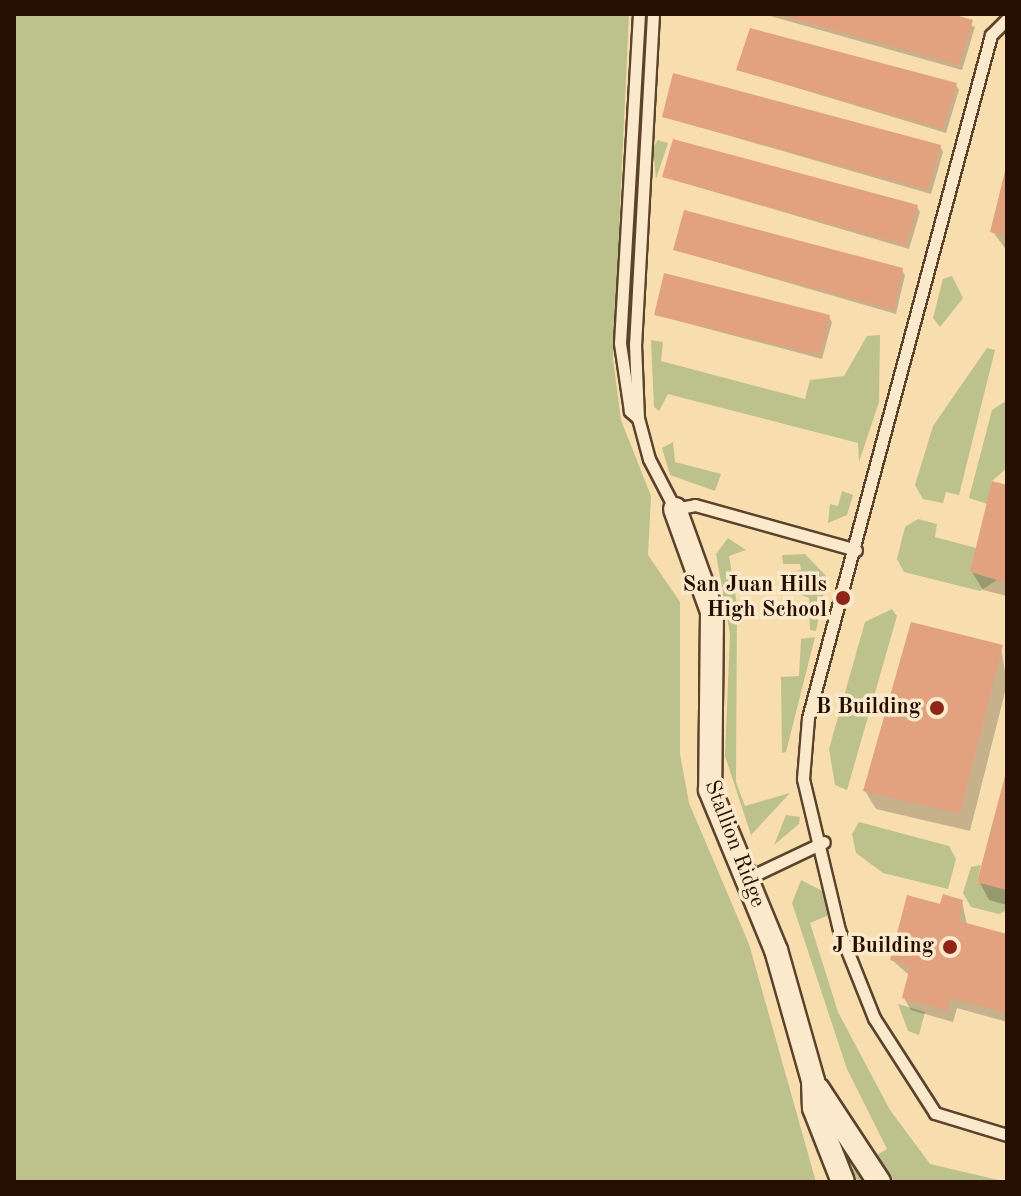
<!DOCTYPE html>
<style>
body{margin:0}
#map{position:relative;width:1021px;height:1196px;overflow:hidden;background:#f8deaf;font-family:"Old Standard TT",serif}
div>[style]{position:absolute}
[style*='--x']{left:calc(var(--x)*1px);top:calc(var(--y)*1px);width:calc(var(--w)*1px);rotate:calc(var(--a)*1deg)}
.green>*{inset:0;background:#bdc18b}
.shadow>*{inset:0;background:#0003}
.building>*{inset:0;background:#e3a27f}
.roads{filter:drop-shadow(2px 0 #5b432c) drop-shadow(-2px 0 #5b432c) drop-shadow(0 2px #5b432c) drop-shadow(0 -2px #5b432c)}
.service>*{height:11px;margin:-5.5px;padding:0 5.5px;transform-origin:5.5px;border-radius:5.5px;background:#faeacb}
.minor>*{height:22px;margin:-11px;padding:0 11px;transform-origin:11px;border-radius:11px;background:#faeacb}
.dots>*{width:22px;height:22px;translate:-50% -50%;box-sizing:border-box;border:4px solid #faeacb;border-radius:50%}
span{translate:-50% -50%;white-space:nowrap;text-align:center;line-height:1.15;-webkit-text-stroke:7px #faeacb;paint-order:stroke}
.poi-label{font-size:22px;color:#270f00;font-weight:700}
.right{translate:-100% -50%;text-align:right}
.street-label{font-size:22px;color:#270f00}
.frame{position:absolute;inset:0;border:16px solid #270f00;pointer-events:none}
</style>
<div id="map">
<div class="green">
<div style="clip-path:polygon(14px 14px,629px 14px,613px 359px,621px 420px,651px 496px,648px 555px,680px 602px,680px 754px,689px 803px,749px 944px,816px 1182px,14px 1182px)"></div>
<div style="clip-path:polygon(658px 140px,668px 143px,656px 179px,653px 147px)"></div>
<div style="clip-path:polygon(952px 276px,963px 298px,940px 327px,933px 318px,943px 279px)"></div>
<div style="clip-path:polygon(880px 335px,879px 402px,859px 462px,858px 443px,668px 394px,659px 411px,654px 407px,651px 340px,663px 342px,661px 361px,805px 399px,810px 380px,844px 376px,867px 336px)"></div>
<div style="clip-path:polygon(987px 348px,995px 350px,959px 495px,946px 492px,943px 503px,923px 499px,915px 485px,933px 426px)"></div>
<div style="clip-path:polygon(1006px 401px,1007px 468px,992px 481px,987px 504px,969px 498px,992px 410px)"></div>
<div style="clip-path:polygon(673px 442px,675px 462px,721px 474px,715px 491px,670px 475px,662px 448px)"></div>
<div style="clip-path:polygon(842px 491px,853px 495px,847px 515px,828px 523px,830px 504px,838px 506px)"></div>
<div style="clip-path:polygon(918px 519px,937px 524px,935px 537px,976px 548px,997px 580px,980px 591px,904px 572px,897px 559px,905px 527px)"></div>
<div style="clip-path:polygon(728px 538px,746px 550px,729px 556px,737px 604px,736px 782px,745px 806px,790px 793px,751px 835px,725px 756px,730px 634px,716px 554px)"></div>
<div style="clip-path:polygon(805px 554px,827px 577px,816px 631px,810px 630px,809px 598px,783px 588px,783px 573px,801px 570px,800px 564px,783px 564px,782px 555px)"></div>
<div style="clip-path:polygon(892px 609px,897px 616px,847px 790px,835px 785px,829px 749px,865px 622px)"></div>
<div style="clip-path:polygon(815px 637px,786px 752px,782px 753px,781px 677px,799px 676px,801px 639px)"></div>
<div style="clip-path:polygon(786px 815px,800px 817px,799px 824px,774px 845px)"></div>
<div style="clip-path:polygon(859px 822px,949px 846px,956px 859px,948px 889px,883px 873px,856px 853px,852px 834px)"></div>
<div style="clip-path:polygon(981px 865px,977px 882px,1007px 890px,1007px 910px,999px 914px,971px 907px,963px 893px,971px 867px)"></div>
<div style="clip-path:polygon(801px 880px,822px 891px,829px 915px,810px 923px,838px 1012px,890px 1110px,930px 1164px,1007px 1182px,831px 1182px,887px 1149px,847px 1069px,792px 903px)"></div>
<div style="clip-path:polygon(898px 1004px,925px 1012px,919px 1035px,908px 1031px)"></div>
</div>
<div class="shadow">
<div style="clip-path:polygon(763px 14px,944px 14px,975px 27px,962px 70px)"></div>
<div style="clip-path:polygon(738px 70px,956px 85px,959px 90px,946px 133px)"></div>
<div style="clip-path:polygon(665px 117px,940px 146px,943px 152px,931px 194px)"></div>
<div style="clip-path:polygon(1007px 171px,1007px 251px,993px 232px)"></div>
<div style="clip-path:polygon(664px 177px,917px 207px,920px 212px,909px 249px)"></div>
<div style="clip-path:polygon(675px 250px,902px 270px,905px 275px,896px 314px)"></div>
<div style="clip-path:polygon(656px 315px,829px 317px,832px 322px,822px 359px)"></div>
<div style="clip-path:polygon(1007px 487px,1007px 596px,983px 590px,972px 572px)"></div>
<div style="clip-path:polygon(1001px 647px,1007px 684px,970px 831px,876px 809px,865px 791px)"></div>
<div style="clip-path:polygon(1007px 776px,1007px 905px,989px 900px,979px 881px)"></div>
<div style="clip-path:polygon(962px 901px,967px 925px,1007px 936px,1007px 1022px,957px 1008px,953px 1022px,911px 1010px,904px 998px,910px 976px,892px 960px,941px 906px)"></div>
</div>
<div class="building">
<div style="clip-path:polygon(775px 14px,952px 14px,973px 20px,959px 65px)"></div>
<div style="clip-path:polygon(750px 28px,957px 83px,943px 129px,736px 70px)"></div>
<div style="clip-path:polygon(673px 73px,941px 145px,928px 190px,662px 117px)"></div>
<div style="clip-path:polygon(673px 139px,918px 205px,906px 245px,662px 177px)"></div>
<div style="clip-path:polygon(1006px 167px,1007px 167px,1007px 237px,990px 232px)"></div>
<div style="clip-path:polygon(684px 210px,903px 268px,894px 310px,673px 250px)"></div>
<div style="clip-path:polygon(664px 273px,830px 315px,820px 355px,654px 315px)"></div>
<div style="clip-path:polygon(992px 481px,1007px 485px,1007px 583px,970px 572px)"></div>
<div style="clip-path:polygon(911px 622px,1003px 645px,960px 814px,863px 791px)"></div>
<div style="clip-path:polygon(1006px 772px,1007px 772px,1007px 890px,977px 882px)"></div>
<div style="clip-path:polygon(943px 894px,963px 900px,959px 921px,1007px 934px,1007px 1013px,951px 998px,947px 1011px,902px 998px,910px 967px,890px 960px,907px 895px,940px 904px)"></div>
</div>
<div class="roads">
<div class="service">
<div style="--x:653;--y:14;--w:330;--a:93.1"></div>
<div style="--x:635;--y:344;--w:74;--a:87.7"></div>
<div style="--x:638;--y:418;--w:42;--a:75"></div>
<div style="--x:649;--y:459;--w:56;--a:62.5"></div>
<div style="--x:675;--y:509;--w:20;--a:-11"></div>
<div style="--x:695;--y:505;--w:167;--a:15.6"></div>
<div style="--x:1007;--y:19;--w:23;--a:135"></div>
<div style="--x:991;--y:35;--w:707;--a:105"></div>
<div style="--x:808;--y:718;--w:61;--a:94.7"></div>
<div style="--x:803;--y:779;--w:155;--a:76.6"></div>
<div style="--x:839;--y:930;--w:95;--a:68.3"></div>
<div style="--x:874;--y:1018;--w:113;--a:57.3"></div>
<div style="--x:935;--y:1113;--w:75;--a:17"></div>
<div style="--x:638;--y:418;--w:11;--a:-139"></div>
<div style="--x:630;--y:411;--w:69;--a:-98.4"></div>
<div style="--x:620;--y:343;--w:330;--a:-86.7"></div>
<div style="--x:746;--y:879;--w:86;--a:-25.4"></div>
</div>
<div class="minor">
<div style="--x:675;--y:509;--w:109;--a:70.2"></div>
<div style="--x:712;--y:612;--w:178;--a:90.6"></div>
<div style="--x:710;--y:790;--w:173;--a:67.6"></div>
<div style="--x:776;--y:950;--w:136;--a:74.2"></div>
<div style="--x:813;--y:1081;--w:27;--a:88"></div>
<div style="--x:814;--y:1108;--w:79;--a:68.6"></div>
<div style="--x:818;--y:1089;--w:111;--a:56.7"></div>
</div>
</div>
<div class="dots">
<div style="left:843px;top:598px;background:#8f2418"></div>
<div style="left:937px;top:708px;background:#8f2418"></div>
<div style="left:950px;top:947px;background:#8f2418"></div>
</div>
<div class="poi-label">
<span class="right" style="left:827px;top:598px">San Juan Hills<br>High School</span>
<span class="right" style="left:921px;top:708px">B Building</span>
<span class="right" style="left:934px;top:947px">J Building</span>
</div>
<div class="street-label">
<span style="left:734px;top:844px;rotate:69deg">Stallion Ridge</span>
</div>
<div class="frame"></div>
</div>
